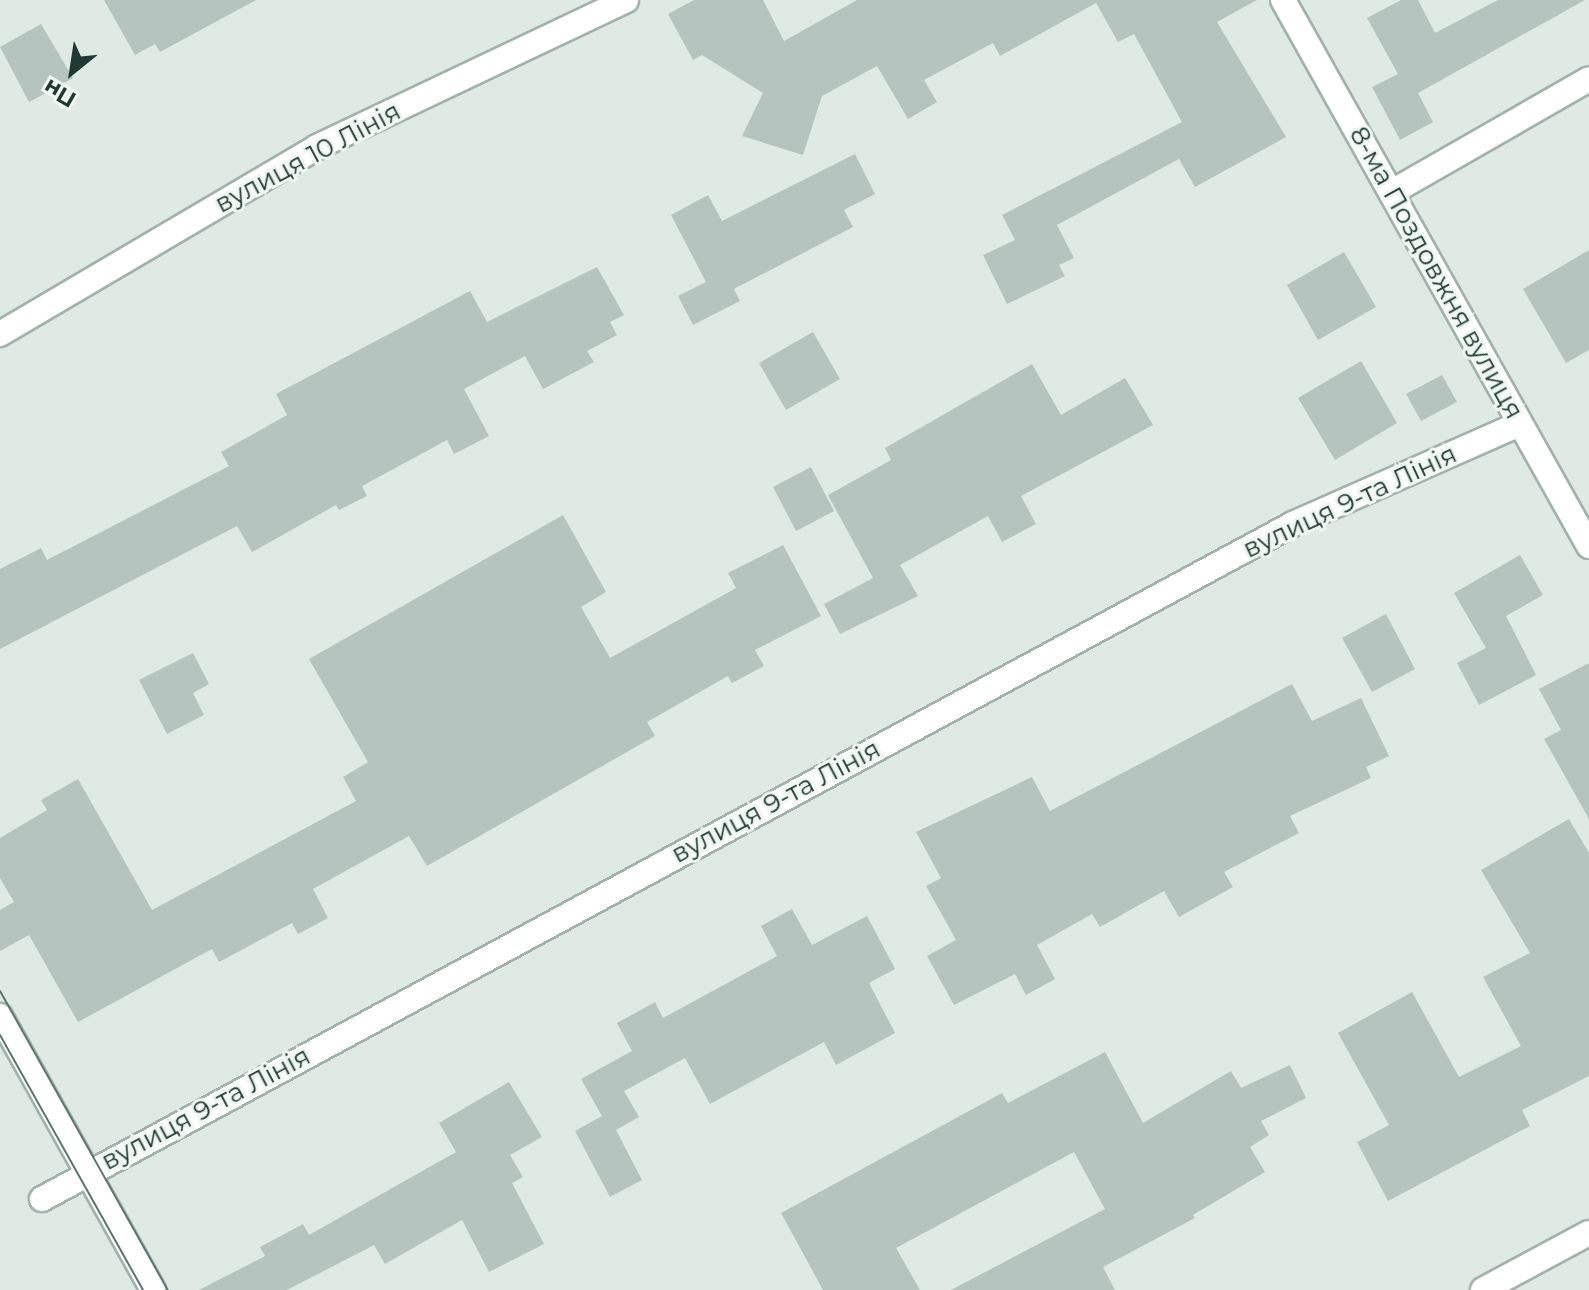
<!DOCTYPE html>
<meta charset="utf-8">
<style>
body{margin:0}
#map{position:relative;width:1589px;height:1290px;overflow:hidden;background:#dfeae5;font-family:Montserrat,sans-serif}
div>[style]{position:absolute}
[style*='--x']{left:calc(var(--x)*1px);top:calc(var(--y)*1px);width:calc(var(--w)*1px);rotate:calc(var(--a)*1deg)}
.building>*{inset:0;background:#b5c4be}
.roads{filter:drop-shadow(2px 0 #a2b1ac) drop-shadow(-2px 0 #a2b1ac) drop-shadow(0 2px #a2b1ac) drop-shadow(0 -2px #a2b1ac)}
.street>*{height:24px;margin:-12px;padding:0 12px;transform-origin:12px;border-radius:12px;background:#fff}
.tram>*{height:2px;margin:-1px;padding:0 1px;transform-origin:1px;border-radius:1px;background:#5c756e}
span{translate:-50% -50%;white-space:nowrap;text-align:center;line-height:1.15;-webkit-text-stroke:6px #f0f7f3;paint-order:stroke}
.street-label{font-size:26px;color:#213933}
.north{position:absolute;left:32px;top:32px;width:80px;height:80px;-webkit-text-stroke:6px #f0f7f3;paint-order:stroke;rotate:210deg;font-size:22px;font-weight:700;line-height:32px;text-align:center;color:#213933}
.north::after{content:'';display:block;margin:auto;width:28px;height:36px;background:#213933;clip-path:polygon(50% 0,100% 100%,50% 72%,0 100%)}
</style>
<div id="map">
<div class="building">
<div style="clip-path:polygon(104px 0,256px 0,160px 52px,155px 44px,135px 55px)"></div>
<div style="clip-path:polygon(694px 0,763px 0,784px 41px,857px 0,1257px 0,1217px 22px,1286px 137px,1195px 187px,1179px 159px,1057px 225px,1074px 258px,1059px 265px,1065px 276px,1007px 304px,983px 255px,1015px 240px,1002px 215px,1182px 122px,1134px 34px,1118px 42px,1096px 3px,1000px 56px,993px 43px,924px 80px,937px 102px,908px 119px,877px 66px,822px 96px,803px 155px,742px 136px,763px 93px,702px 55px,693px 60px,668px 14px)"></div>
<div style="clip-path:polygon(1401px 0,1418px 0,1435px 33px,1498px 0,1585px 0,1418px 93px,1433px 122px,1400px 140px,1372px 87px,1398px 74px,1367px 18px)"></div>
<div style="clip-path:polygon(41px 24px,73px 78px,29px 102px,0 47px)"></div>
<div style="clip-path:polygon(855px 154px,875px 194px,844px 210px,853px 227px,734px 289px,740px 301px,693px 325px,678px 296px,706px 282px,671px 215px,708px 195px,722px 221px)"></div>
<div style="clip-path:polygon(1589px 250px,1589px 350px,1566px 363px,1523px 289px)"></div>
<div style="clip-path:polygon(1344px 252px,1376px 307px,1318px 340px,1287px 285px)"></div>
<div style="clip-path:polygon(597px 267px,624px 315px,610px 322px,617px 335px,587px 351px,594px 362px,543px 389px,525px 356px,464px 389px,489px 436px,454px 454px,447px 440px,362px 486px,367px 496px,339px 510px,336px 505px,252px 552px,237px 526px,0 649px,0 569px,41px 548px,47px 560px,229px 466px,221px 452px,287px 415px,276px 394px,470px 291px,487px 322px)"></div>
<div style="clip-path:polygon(813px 332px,840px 379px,786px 410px,759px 363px)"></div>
<div style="clip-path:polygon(1361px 361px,1397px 423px,1335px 460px,1298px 398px)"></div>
<div style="clip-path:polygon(1032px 364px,1061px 415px,1125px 378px,1153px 425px,1021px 496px,1036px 524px,1002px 542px,988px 516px,900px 565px,918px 596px,840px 634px,824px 604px,873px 578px,828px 495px,891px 460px,885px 448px)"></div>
<div style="clip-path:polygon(1442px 375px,1457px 402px,1421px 421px,1406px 394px)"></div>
<div style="clip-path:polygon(811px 467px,834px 511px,796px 531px,773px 487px)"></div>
<div style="clip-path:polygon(563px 515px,606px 592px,581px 607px,610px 658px,736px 588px,728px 573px,783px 545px,821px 616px,755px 650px,764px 666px,732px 683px,728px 676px,647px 722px,655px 736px,427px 866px,409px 836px,313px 889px,328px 918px,298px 934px,292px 923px,219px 962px,212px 949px,78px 1022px,29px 935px,0 951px,0 910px,14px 902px,0 878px,0 838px,47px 810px,41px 800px,78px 779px,152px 910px,356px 801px,343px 777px,368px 762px,309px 659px)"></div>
<div style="clip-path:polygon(1520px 555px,1543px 595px,1506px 616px,1536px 675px,1479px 705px,1457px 663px,1486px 648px,1454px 593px)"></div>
<div style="clip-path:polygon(1386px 614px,1415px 669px,1372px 692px,1342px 638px)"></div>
<div style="clip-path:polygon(193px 653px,209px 684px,193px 693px,204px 715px,167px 734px,139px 680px)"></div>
<div style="clip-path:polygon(1589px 663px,1589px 819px,1544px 739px,1561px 730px,1539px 689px)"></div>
<div style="clip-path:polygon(1292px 684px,1312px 721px,1361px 698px,1389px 756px,1366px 767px,1371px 778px,1290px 816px,1299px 833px,1224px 872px,1233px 887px,1179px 917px,1164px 891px,1100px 927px,1092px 914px,1037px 945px,1055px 979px,1026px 995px,1015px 974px,954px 1005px,927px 956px,956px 940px,926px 886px,941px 878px,916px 832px,1032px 777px,1050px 811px)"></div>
<div style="clip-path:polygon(1569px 819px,1589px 853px,1589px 1076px,1522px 1110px,1530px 1126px,1388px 1201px,1357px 1142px,1389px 1125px,1338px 1033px,1412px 992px,1459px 1077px,1521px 1046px,1483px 977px,1530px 953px,1481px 870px)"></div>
<div style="clip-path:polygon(792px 909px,812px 945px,867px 916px,895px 969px,869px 983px,895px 1033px,836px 1065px,824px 1042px,710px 1104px,685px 1058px,624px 1091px,639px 1117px,616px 1130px,642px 1180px,610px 1197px,575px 1131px,602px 1116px,581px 1079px,632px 1051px,617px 1023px,655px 1002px,663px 1018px,777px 956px,761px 926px)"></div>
<div style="clip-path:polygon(1105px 1052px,1143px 1123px,1231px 1071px,1241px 1088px,1290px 1065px,1306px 1098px,1261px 1121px,1269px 1135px,1250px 1147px,1265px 1172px,1193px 1215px,1195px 1218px,1103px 1267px,1115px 1290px,951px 1290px,1105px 1209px,1074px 1152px,896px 1248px,920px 1290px,823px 1290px,781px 1213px,1002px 1093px,1008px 1103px)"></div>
<div style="clip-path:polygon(509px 1082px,542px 1137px,510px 1155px,523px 1177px,512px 1183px,544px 1244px,489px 1272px,462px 1220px,385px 1264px,374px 1245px,287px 1290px,199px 1290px,265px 1256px,260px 1247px,303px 1224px,309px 1235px,456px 1152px,439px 1123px)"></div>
</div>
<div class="roads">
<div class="street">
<div style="--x:1283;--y:0;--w:626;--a:60.73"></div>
<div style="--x:1392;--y:192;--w:227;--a:-29.8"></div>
<div style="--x:0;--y:334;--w:368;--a:-30.5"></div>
<div style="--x:317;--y:147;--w:342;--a:-25.4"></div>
<div style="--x:0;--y:1016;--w:314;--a:60.8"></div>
<div style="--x:42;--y:1199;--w:1421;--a:-28.35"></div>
<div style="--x:1293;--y:524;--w:248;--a:-23.8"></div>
<div style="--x:1483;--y:1290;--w:120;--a:-28.3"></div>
</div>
</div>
<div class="tram">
<div style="--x:0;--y:991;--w:343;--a:60.7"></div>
<div style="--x:0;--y:1035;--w:292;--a:60.7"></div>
</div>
<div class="street-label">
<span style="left:308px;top:158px;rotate:-28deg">вулиця 10 Лінія</span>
<span style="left:1436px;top:273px;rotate:61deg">8-ма Поздовжня вулиця</span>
<span style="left:1350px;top:502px;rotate:-25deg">вулиця 9-та Лінія</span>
<span style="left:776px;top:802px;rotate:-28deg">вулиця 9-та Лінія</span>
<span style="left:206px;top:1109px;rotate:-28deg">вулиця 9-та Лінія</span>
</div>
<div class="north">Пн</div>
</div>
